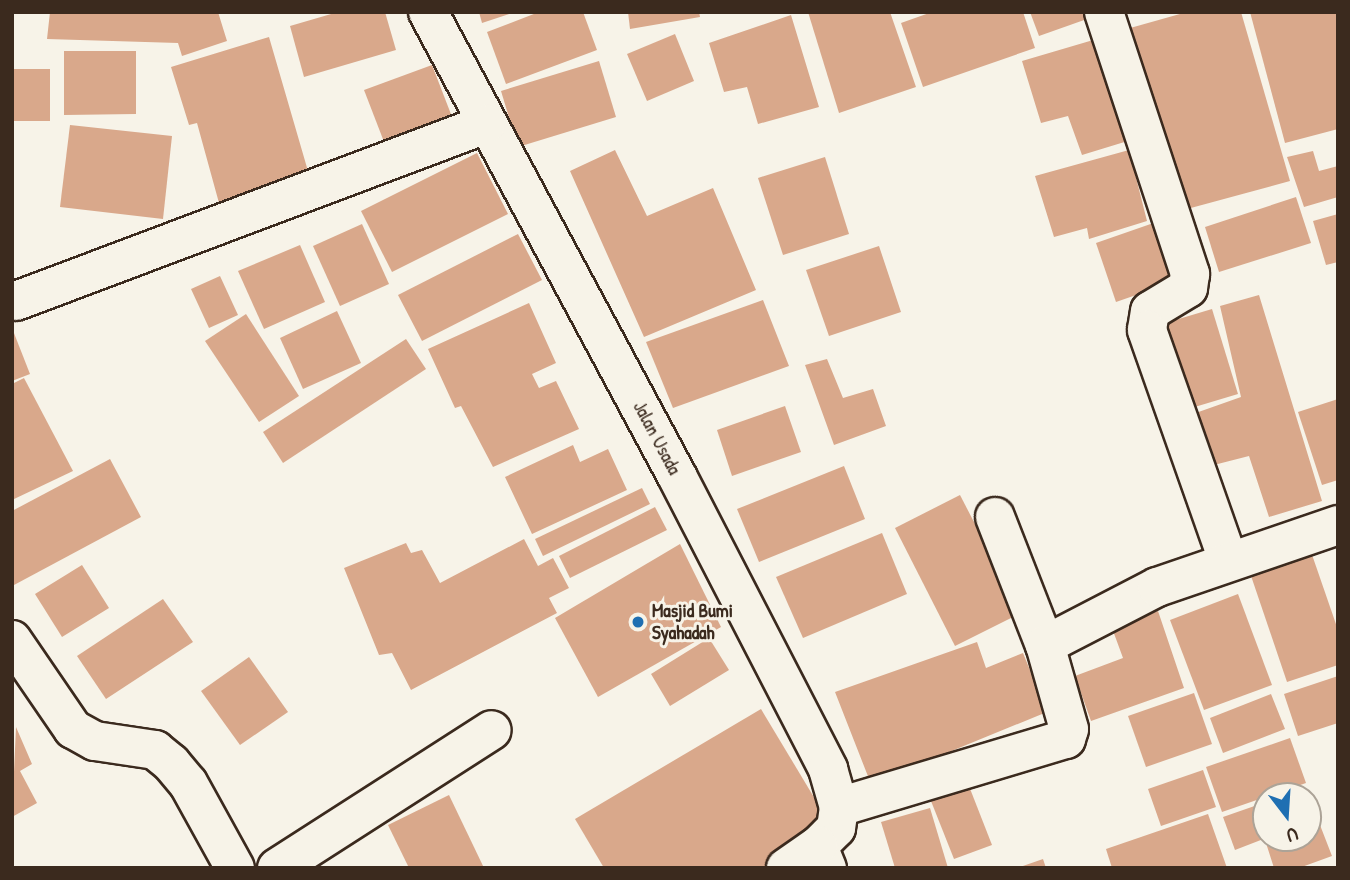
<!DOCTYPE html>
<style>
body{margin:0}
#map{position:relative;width:1350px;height:880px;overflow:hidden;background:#f7f3e8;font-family:"Patrick Hand",sans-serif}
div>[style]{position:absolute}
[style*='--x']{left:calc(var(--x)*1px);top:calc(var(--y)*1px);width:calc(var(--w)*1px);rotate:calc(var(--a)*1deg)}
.building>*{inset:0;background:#d9a88b}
.roads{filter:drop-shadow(2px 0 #3b2a1e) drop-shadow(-2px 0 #3b2a1e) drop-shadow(0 2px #3b2a1e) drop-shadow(0 -2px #3b2a1e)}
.minor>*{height:38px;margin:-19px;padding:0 19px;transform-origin:19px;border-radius:19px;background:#f7f3e8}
.dots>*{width:19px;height:19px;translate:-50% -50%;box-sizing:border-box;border:4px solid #f7f3e8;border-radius:50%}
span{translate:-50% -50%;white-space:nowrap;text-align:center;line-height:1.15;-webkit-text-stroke:6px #f7f3e8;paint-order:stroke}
.street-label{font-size:19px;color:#3b2a1e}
.poi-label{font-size:19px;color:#3b2a1e;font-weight:700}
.left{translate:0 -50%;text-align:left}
.frame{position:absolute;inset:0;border:14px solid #3b2a1e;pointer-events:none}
.north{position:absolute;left:1252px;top:782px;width:70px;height:70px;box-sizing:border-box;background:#f7f3e8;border:2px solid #aca397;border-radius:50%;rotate:163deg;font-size:19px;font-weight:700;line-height:28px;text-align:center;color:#3b2a1e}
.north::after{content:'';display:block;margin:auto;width:24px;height:32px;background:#1f6fb2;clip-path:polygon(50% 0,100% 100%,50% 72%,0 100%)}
</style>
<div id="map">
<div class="building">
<div style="clip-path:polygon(50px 12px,218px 12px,227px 41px,182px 56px,178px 43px,47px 39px)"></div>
<div style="clip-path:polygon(338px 12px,385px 12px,396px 50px,304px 77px,290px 26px)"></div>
<div style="clip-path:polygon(479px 12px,512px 12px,512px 13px,482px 23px)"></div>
<div style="clip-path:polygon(539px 12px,583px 12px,597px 50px,506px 84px,487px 32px)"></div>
<div style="clip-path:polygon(628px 12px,699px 12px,700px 17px,630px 29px)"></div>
<div style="clip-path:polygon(808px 12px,890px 12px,916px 87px,839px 113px)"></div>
<div style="clip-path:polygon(932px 12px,1023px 12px,1035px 48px,923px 87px,901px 23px)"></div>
<div style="clip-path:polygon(1030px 12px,1085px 12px,1087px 19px,1039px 36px)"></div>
<div style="clip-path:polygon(1187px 12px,1241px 12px,1290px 181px,1176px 212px,1116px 32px)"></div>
<div style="clip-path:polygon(1250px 12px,1338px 12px,1338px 129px,1285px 143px)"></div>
<div style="clip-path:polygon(791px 15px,819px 107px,758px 124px,747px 87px,724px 92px,709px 43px)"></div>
<div style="clip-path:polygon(675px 34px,694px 81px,647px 101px,627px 54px)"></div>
<div style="clip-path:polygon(269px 37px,310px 178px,219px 203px,197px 123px,189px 125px,171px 67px)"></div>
<div style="clip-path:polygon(1100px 38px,1131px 140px,1082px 155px,1068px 116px,1041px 123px,1022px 61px)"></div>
<div style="clip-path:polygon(64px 51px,136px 51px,136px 114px,64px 115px)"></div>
<div style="clip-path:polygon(599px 61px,616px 117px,518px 147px,501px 91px)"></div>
<div style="clip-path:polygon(432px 65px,454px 122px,386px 147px,364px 90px)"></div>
<div style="clip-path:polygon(12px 69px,50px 69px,50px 121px,12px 121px)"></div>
<div style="clip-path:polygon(70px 125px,172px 136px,163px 219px,60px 207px)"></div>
<div style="clip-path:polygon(615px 150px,647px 216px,713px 188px,756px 290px,644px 337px,570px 171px)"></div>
<div style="clip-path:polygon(1129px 150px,1147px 221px,1089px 239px,1087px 228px,1054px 237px,1035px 176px)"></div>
<div style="clip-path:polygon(1313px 151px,1319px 171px,1338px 166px,1338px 197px,1304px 207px,1287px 157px)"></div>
<div style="clip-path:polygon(477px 153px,508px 214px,392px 272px,361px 211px)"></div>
<div style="clip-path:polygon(825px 157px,849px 234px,783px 255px,758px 178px)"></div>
<div style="clip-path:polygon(1296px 197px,1311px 243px,1219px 272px,1205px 227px)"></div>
<div style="clip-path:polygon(1338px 214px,1338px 262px,1326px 265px,1313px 221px)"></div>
<div style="clip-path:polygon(1165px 219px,1185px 278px,1116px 302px,1096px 243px)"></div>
<div style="clip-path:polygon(362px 224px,389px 284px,340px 306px,313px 246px)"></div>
<div style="clip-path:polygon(518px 234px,542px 280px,422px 341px,398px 295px)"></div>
<div style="clip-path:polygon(300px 245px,325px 302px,264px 329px,238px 271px)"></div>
<div style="clip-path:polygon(879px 246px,901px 312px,829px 336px,806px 270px)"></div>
<div style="clip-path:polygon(220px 276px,238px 315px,209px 328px,191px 289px)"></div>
<div style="clip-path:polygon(1259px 295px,1322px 501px,1269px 517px,1249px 456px,1206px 467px,1190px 415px,1241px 397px,1220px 306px)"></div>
<div style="clip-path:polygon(763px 300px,789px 366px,673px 408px,646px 342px)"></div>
<div style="clip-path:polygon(529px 303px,556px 363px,532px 374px,539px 388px,556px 381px,579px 429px,493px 467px,461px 406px,455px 408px,428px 349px)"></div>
<div style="clip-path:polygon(1212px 309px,1238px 394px,1178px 412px,1152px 327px)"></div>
<div style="clip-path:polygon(337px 311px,361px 363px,303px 389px,280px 338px)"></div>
<div style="clip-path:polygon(246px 314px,299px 396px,259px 422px,205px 341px)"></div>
<div style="clip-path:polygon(12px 328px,30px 374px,12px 381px)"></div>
<div style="clip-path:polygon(406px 339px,426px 369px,283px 463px,263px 432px)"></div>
<div style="clip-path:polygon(827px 359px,843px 398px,873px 389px,886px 426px,834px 445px,805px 365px)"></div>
<div style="clip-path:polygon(24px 378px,73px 471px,12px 500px,12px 384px)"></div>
<div style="clip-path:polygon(1338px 399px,1338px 480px,1322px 485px,1298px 412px)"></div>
<div style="clip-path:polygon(785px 406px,801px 452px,732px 476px,717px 430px)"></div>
<div style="clip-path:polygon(573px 445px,580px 462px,608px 449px,627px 490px,532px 534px,505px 477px)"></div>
<div style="clip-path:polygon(110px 459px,141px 517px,14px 585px,12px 511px)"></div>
<div style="clip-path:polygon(844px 466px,865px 519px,759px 562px,737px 509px)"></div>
<div style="clip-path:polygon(642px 488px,650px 504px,543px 556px,535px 539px)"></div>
<div style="clip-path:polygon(960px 495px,1021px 613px,955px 646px,895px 528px)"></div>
<div style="clip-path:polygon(655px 507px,667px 530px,570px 578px,559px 556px)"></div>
<div style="clip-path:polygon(882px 533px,907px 594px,803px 638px,776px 577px)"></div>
<div style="clip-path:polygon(524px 539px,538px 566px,553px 558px,569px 588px,549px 598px,557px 613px,411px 690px,392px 653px,379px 655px,344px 568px,406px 543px,411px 553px,422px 550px,440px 583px)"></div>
<div style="clip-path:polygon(680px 544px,721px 627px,598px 697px,555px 618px)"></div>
<div style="clip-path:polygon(1309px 546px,1338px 630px,1338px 665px,1287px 682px,1248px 567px)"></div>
<div style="clip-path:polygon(82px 565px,109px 608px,62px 637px,35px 594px)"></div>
<div style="clip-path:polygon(1238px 594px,1272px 685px,1204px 710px,1170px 620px)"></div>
<div style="clip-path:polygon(163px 599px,193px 642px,106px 699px,77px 656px)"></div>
<div style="clip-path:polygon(1158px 611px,1184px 688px,1091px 721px,1075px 676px,1123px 658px,1112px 628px)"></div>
<div style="clip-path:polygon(709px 638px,729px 670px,670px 706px,651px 674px)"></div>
<div style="clip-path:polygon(977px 642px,986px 668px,1023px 653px,1047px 712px,871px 784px,835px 692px)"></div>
<div style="clip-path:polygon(249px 657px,288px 712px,240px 745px,201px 691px)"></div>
<div style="clip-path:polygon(1338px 676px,1338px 723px,1298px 736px,1284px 694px)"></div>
<div style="clip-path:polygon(1194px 693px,1212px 744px,1146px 767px,1128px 716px)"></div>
<div style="clip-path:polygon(1271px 694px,1285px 729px,1223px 753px,1210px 718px)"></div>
<div style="clip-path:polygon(761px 709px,833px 829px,768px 868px,604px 868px,575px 819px)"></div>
<div style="clip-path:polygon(16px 727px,32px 764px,20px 771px,37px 803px,12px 817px)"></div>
<div style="clip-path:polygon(1290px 738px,1306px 783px,1222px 812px,1206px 767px)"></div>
<div style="clip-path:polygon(1203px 770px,1216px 807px,1161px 826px,1148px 789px)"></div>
<div style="clip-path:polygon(967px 781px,992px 845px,954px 859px,929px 796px)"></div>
<div style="clip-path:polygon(449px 795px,484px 868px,409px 868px,388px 825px)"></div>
<div style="clip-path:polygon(1266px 802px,1266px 838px,1235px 850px,1223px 817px)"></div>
<div style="clip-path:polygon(930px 808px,948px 868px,895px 868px,881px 822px)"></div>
<div style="clip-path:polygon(1208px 814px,1227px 868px,1112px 868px,1106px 849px)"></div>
<div style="clip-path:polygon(1320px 825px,1332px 856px,1299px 868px,1274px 868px,1266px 843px,1308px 838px,1308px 829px)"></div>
<div style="clip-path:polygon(1043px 859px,1046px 868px,1020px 868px,1020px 867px)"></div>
</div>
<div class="roads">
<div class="minor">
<div style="--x:428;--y:12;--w:527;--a:61.78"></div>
<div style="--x:677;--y:476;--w:330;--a:62.7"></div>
<div style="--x:828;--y:769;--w:40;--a:74"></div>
<div style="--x:839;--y:807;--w:21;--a:98"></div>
<div style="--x:836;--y:828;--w:25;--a:135"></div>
<div style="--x:818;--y:846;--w:24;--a:68"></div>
<div style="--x:1104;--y:12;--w:276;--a:71.8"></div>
<div style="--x:1190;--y:274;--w:14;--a:98"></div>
<div style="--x:1188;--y:288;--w:44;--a:148.8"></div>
<div style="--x:1150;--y:311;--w:19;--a:99"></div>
<div style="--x:1147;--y:330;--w:244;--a:70.6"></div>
<div style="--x:16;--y:301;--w:502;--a:-20.64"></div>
<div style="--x:995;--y:517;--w:137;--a:68.7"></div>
<div style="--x:12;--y:640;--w:108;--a:55.6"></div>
<div style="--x:73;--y:729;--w:25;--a:29"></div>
<div style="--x:95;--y:741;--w:61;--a:8.5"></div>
<div style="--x:155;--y:750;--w:21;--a:39"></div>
<div style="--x:171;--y:763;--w:26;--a:50"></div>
<div style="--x:188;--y:783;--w:97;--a:61.1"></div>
<div style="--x:839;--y:807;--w:237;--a:-16.7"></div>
<div style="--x:1066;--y:739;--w:10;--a:-73"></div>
<div style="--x:1069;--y:729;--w:87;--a:-105.9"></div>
<div style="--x:1045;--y:645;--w:126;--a:-27.4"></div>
<div style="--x:1157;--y:587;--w:191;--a:-18.9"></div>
<div style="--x:277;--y:868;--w:255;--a:-32.7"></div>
<div style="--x:786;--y:868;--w:39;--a:-35"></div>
</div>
</div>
<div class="dots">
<div style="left:638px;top:622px;background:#1f6fb2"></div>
</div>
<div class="street-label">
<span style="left:657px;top:438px;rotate:62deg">Jalan Usada</span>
</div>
<div class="poi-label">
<span class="left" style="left:652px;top:622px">Masjid Bumi<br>Syahadah</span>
</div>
<div class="frame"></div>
<div class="north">U</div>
</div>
